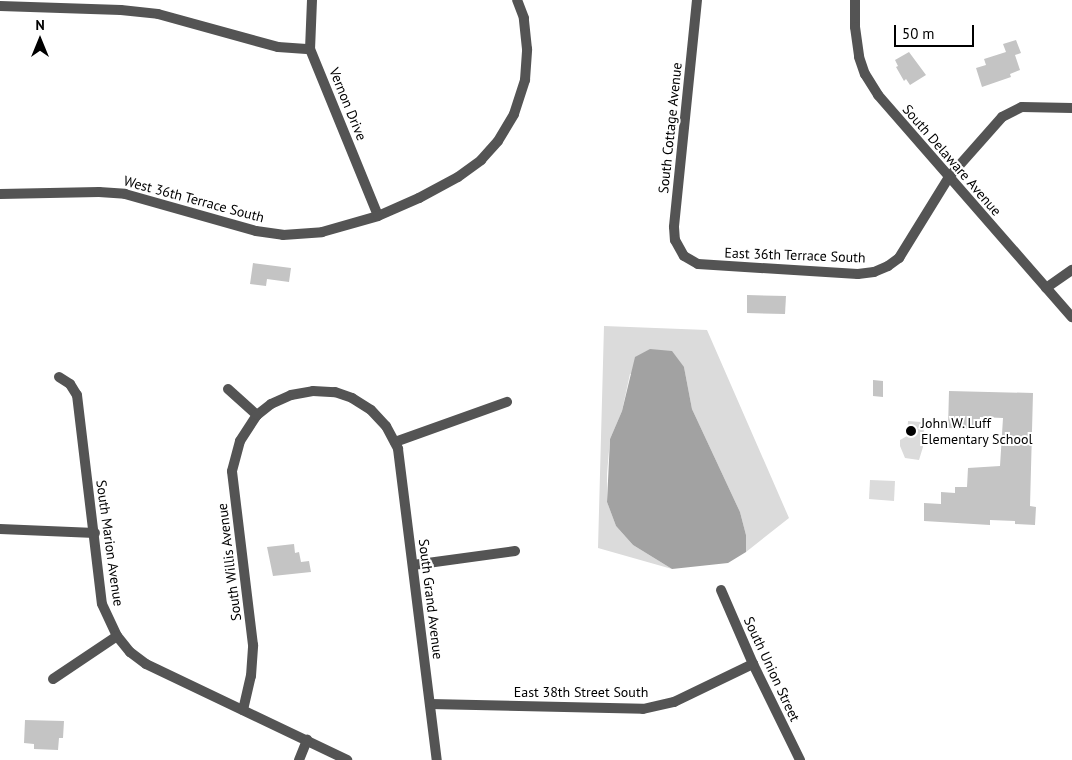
<!DOCTYPE html>
<style>
body{margin:0}
#map{position:relative;width:1072px;height:760px;overflow:hidden;background:#fff;font-family:"PT Sans",sans-serif}
div>[style]{position:absolute}
[style*='--x']{left:calc(var(--x)*1px);top:calc(var(--y)*1px);width:calc(var(--w)*1px);rotate:calc(var(--a)*1deg)}
.green>*{inset:0;background:#dbdbdb}
.water>*{inset:0;background:#a2a2a2}
.building>*{inset:0;background:#c4c4c4}
.minor>*{height:10px;margin:-5px;padding:0 5px;transform-origin:5px;border-radius:5px;background:#545454}
.dots>*{width:14px;height:14px;translate:-50% -50%;box-sizing:border-box;border:2px solid #fff;border-radius:50%}
span{translate:-50% -50%;white-space:nowrap;text-align:center;line-height:1.15;-webkit-text-stroke:4px #fff;paint-order:stroke}
.street-label{font-size:14px;color:#000}
.poi-label{font-size:14px;color:#000}
.left{translate:0 -50%;text-align:left}
.north{position:absolute;left:15px;top:15px;width:50px;height:50px;-webkit-text-stroke:4px #fff;paint-order:stroke;rotate:0deg;font-size:14px;font-weight:700;line-height:20px;text-align:center;color:#000}
.north::after{content:'';display:block;margin:auto;width:18px;height:22px;background:#000;clip-path:polygon(50% 0,100% 100%,50% 72%,0 100%)}
.scale{position:absolute;left:894px;top:25px;width:80px;height:22px;box-sizing:border-box;border:2px solid #000;border-top:0;padding-left:6px;font-size:15px;line-height:18px;white-space:nowrap;color:#000;-webkit-text-stroke:4px #fff;paint-order:stroke}
</style>
<div id="map">
<div class="green">
<div style="clip-path:polygon(604px 326px,707px 330px,789px 518px,746px 552px,746px 535px,740px 512px,692px 409px,684px 367px,630px 374px,622px 411px,610px 439px,607px 474px,607px 502px,616px 526px,633px 545px,672px 569px,598px 548px)"></div>
<div style="clip-path:polygon(908px 421px,921px 422px,924px 426px,923px 447px,919px 460px,905px 458px,900px 446px,900px 440px,907px 436px)"></div>
<div style="clip-path:polygon(870px 480px,895px 481px,894px 501px,869px 499px)"></div>
</div>
<div class="water">
<div style="clip-path:polygon(650px 349px,672px 351px,684px 367px,692px 409px,740px 512px,746px 535px,746px 552px,728px 563px,672px 569px,633px 545px,616px 526px,607px 502px,610px 439px,622px 411px,635px 357px)"></div>
</div>
<div class="building">
<div style="clip-path:polygon(1016px 40px,1021px 53px,1015px 55px,1020px 70px,1010px 74px,1011px 77px,982px 87px,976px 68px,986px 65px,984px 59px,1006px 52px,1003px 44px)"></div>
<div style="clip-path:polygon(909px 52px,926px 75px,910px 85px,906px 79px,904px 81px,896px 67px,898px 66px,895px 60px)"></div>
<div style="clip-path:polygon(253px 263px,291px 268px,289px 282px,267px 279px,266px 286px,250px 284px)"></div>
<div style="clip-path:polygon(747px 295px,786px 296px,785px 314px,747px 313px)"></div>
<div style="clip-path:polygon(873px 380px,883px 381px,883px 397px,873px 396px)"></div>
<div style="clip-path:polygon(949px 391px,1033px 393px,1030px 506px,1036px 507px,1035px 525px,1015px 524px,1015px 521px,990px 520px,990px 525px,924px 521px,924px 503px,941px 504px,941px 492px,955px 493px,955px 487px,967px 487px,968px 468px,1000px 466px,1003px 418px,980px 417px,979px 429px,948px 428px)"></div>
<div style="clip-path:polygon(294px 544px,295px 553px,299px 552px,301px 562px,309px 561px,311px 572px,273px 576px,267px 547px)"></div>
<div style="clip-path:polygon(25px 720px,64px 721px,63px 738px,59px 738px,58px 750px,34px 749px,34px 744px,24px 743px)"></div>
</div>
<div class="minor">
<div style="--x:312;--y:0;--w:49;--a:92.3"></div>
<div style="--x:310;--y:49;--w:180;--a:67.8"></div>
<div style="--x:697;--y:0;--w:228;--a:95.8"></div>
<div style="--x:674;--y:227;--w:13;--a:86"></div>
<div style="--x:675;--y:240;--w:18;--a:61"></div>
<div style="--x:684;--y:256;--w:16;--a:30"></div>
<div style="--x:698;--y:264;--w:160;--a:3.6"></div>
<div style="--x:858;--y:274;--w:16;--a:-7"></div>
<div style="--x:874;--y:272;--w:15;--a:-23"></div>
<div style="--x:888;--y:266;--w:14;--a:-36"></div>
<div style="--x:899;--y:258;--w:95;--a:-58.3"></div>
<div style="--x:949;--y:177;--w:80;--a:-48.5"></div>
<div style="--x:1002;--y:117;--w:22;--a:-27"></div>
<div style="--x:1022;--y:107;--w:50;--a:1.1"></div>
<div style="--x:855;--y:0;--w:27;--a:90"></div>
<div style="--x:855;--y:27;--w:30;--a:82"></div>
<div style="--x:859;--y:57;--w:18;--a:71"></div>
<div style="--x:865;--y:74;--w:25;--a:58"></div>
<div style="--x:878;--y:95;--w:295;--a:48.9"></div>
<div style="--x:0;--y:6;--w:121;--a:1.9"></div>
<div style="--x:121;--y:10;--w:37;--a:6"></div>
<div style="--x:158;--y:14;--w:124;--a:15.4"></div>
<div style="--x:278;--y:47;--w:32;--a:4"></div>
<div style="--x:0;--y:194;--w:99;--a:-1.2"></div>
<div style="--x:99;--y:192;--w:26;--a:4"></div>
<div style="--x:125;--y:194;--w:136;--a:15.8"></div>
<div style="--x:256;--y:231;--w:27;--a:8"></div>
<div style="--x:283;--y:235;--w:39;--a:-4"></div>
<div style="--x:322;--y:232;--w:58;--a:-15.9"></div>
<div style="--x:378;--y:216;--w:45;--a:-23.7"></div>
<div style="--x:419;--y:198;--w:44;--a:-28.3"></div>
<div style="--x:458;--y:177;--w:29;--a:-36"></div>
<div style="--x:481;--y:160;--w:25;--a:-48"></div>
<div style="--x:498;--y:141;--w:31;--a:-59"></div>
<div style="--x:514;--y:114;--w:36;--a:-72"></div>
<div style="--x:525;--y:80;--w:31;--a:-86"></div>
<div style="--x:527;--y:49;--w:31;--a:-96"></div>
<div style="--x:524;--y:18;--w:19;--a:-111"></div>
<div style="--x:1046;--y:288;--w:32;--a:-35"></div>
<div style="--x:59;--y:377;--w:13;--a:32"></div>
<div style="--x:70;--y:384;--w:13;--a:58"></div>
<div style="--x:77;--y:395;--w:210;--a:83.2"></div>
<div style="--x:102;--y:604;--w:35;--a:65"></div>
<div style="--x:117;--y:636;--w:21;--a:51"></div>
<div style="--x:130;--y:652;--w:20;--a:37"></div>
<div style="--x:146;--y:664;--w:223;--a:25.5"></div>
<div style="--x:228;--y:389;--w:39;--a:42"></div>
<div style="--x:395;--y:442;--w:119;--a:-19.7"></div>
<div style="--x:0;--y:529;--w:95;--a:2.4"></div>
<div style="--x:413;--y:565;--w:103;--a:-7.8"></div>
<div style="--x:721;--y:590;--w:81;--a:66.6"></div>
<div style="--x:753;--y:664;--w:107;--a:63.9"></div>
<div style="--x:53;--y:679;--w:77;--a:-33.9"></div>
<div style="--x:430;--y:704;--w:213;--a:1.3"></div>
<div style="--x:643;--y:709;--w:32;--a:-13"></div>
<div style="--x:674;--y:702;--w:88;--a:-25.7"></div>
<div style="--x:243;--y:710;--w:35;--a:-77"></div>
<div style="--x:251;--y:676;--w:31;--a:-86"></div>
<div style="--x:253;--y:645;--w:175;--a:-96.9"></div>
<div style="--x:232;--y:471;--w:31;--a:-75"></div>
<div style="--x:240;--y:441;--w:31;--a:-57"></div>
<div style="--x:257;--y:415;--w:18;--a:-38"></div>
<div style="--x:271;--y:404;--w:22;--a:-24"></div>
<div style="--x:291;--y:395;--w:22;--a:-10"></div>
<div style="--x:313;--y:391;--w:22;--a:3"></div>
<div style="--x:335;--y:392;--w:18;--a:19"></div>
<div style="--x:352;--y:398;--w:22;--a:32"></div>
<div style="--x:371;--y:410;--w:22;--a:47"></div>
<div style="--x:386;--y:426;--w:26;--a:62"></div>
<div style="--x:398;--y:449;--w:313;--a:82.9"></div>
<div style="--x:299;--y:760;--w:22;--a:-68"></div>
</div>
<div class="dots">
<div style="left:911px;top:431px;background:#000"></div>
</div>
<div class="street-label">
<span style="left:348px;top:104px;rotate:68deg">Vernon Drive</span>
<span style="left:670px;top:128px;rotate:-84deg">South Cottage Avenue</span>
<span style="left:952px;top:160px;rotate:49deg">South Delaware Avenue</span>
<span style="left:194px;top:199px;rotate:15deg">West 36th Terrace South</span>
<span style="left:795px;top:255px;rotate:2deg">East 36th Terrace South</span>
<span style="left:110px;top:543px;rotate:82deg">South Marion Avenue</span>
<span style="left:229px;top:562px;rotate:-97deg">South Willis Avenue</span>
<span style="left:431px;top:599px;rotate:83deg">South Grand Avenue</span>
<span style="left:772px;top:669px;rotate:65deg">South Union Street</span>
<span style="left:581px;top:692px">East 38th Street South</span>
</div>
<div class="poi-label">
<span class="left" style="left:921px;top:431px">John W. Luff<br>Elementary School</span>
</div>
<div class="north">N</div>
<div class="scale">50 m</div>
</div>
